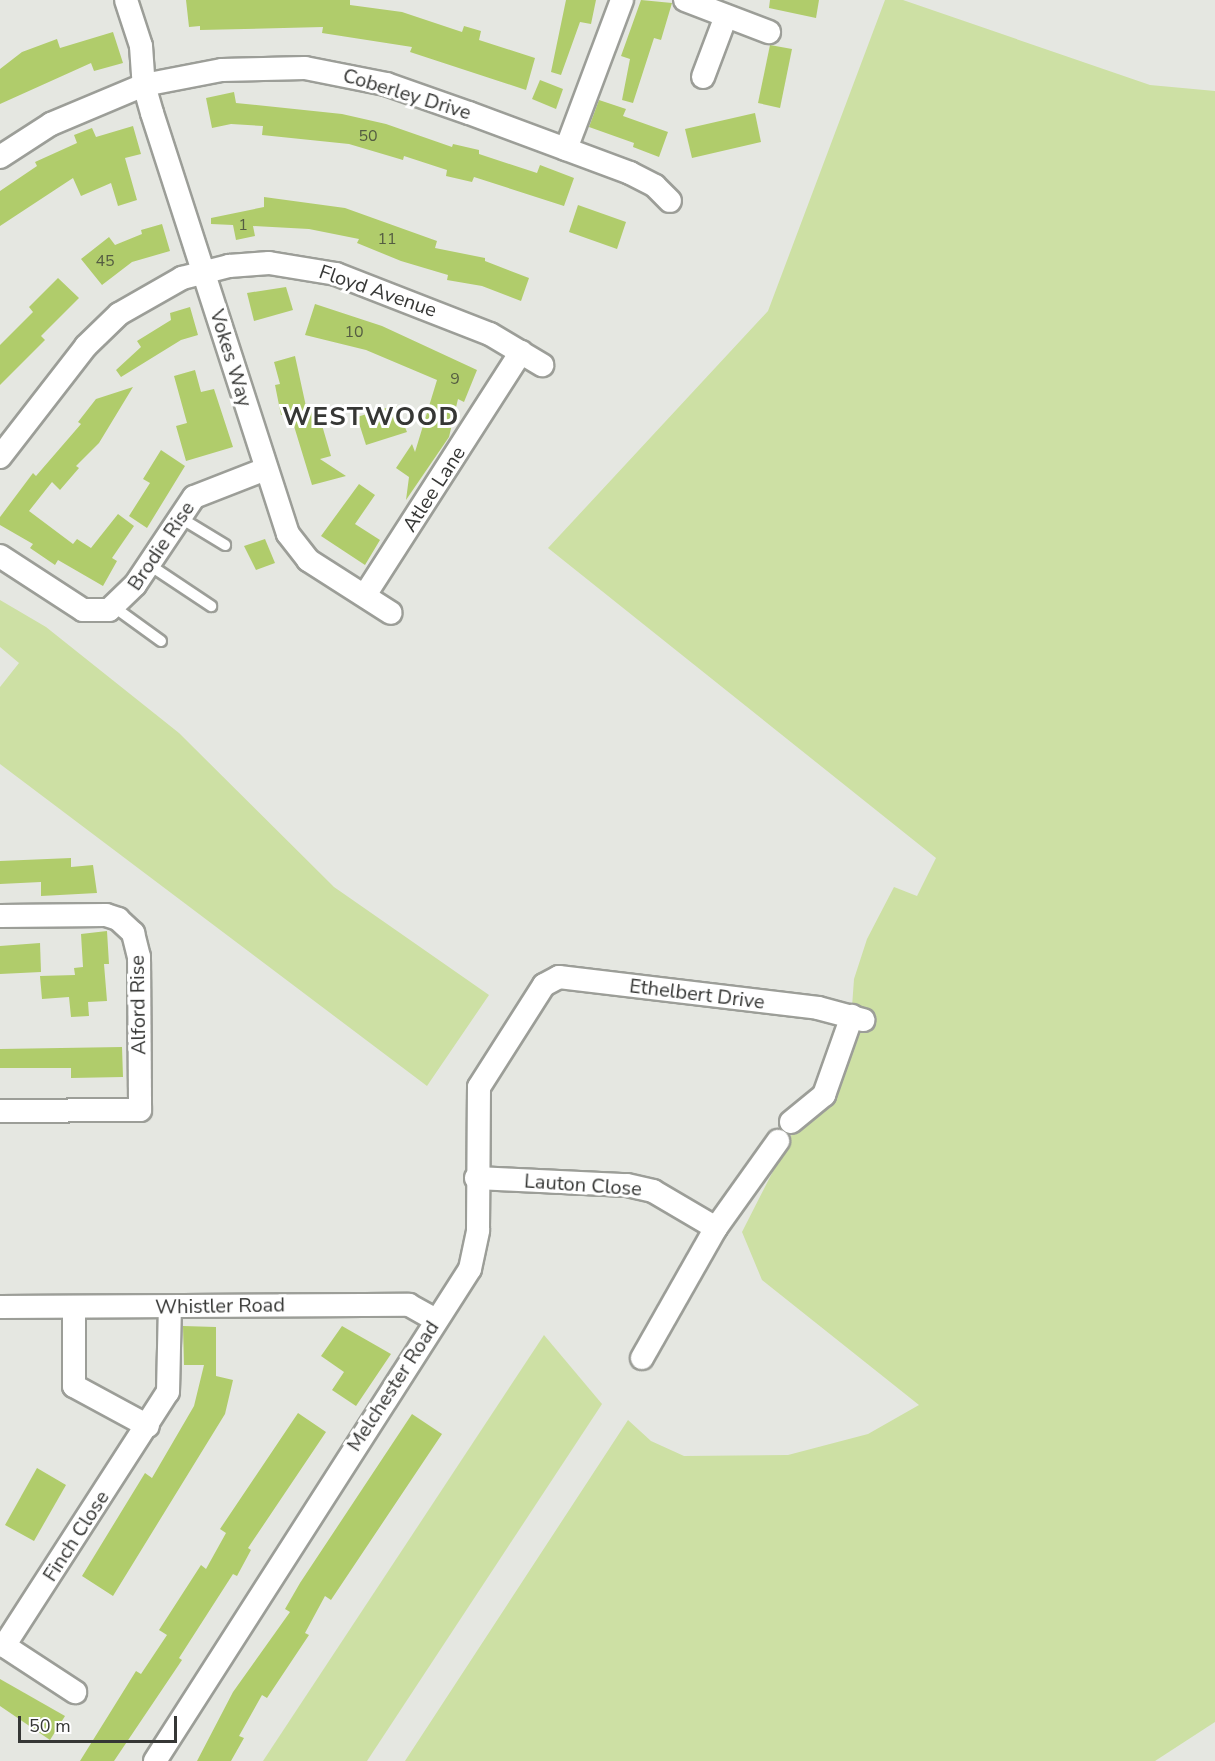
<!DOCTYPE html>
<style>
body{margin:0}
#map{position:relative;width:1215px;height:1761px;overflow:hidden;background:#e5e7e1;font-family:"Nunito Sans",sans-serif}
div>[style]{position:absolute}
[style*='--x']{left:calc(var(--x)*1px);top:calc(var(--y)*1px);width:calc(var(--w)*1px);rotate:calc(var(--a)*1deg)}
.green>*{inset:0;background:#cde0a4}
.building>*{inset:0;background:#b0cc6b}
.roads{filter:drop-shadow(2px 0 #9c9e98) drop-shadow(-2px 0 #9c9e98) drop-shadow(0 2px #9c9e98) drop-shadow(0 -2px #9c9e98)}
.lane>*{height:10px;margin:-5px;padding:0 5px;transform-origin:5px;border-radius:5px;background:#fff}
.street>*{height:22px;margin:-11px;padding:0 11px;transform-origin:11px;border-radius:11px;background:#fff}
span{translate:-50% -50%;white-space:nowrap;text-align:center;line-height:1.15;-webkit-text-stroke:6px #fff;paint-order:stroke}
.number-label{font-size:16px;color:#545c42}
.number-label span{-webkit-text-stroke-width:0}
.street-label{font-size:20px;color:#363735}
.district-label{font-size:26px;color:#363735;font-weight:700;letter-spacing:1.5px}
.scale{position:absolute;left:18px;top:1716px;width:159px;height:27px;box-sizing:border-box;border:3px solid #363735;border-top:0;padding-left:8px;font-size:18px;line-height:21px;white-space:nowrap;color:#363735;-webkit-text-stroke:4px #fff;paint-order:stroke}
</style>
<div id="map">
<div class="green">
<div style="clip-path:polygon(885px 0,903px 0,1150px 85px,1215px 91px,1215px 1722px,1155px 1761px,405px 1761px,628px 1420px,651px 1441px,684px 1456px,788px 1455px,868px 1434px,919px 1405px,762px 1280px,742px 1232px,818px 1083px,850px 1035px,854px 979px,867px 939px,894px 887px,917px 896px,936px 858px,548px 548px,768px 311px)"></div>
<div style="clip-path:polygon(0 600px,46px 627px,179px 733px,334px 887px,489px 995px,427px 1086px,0 764px,0 687px,19px 663px,0 647px)"></div>
<div style="clip-path:polygon(544px 1335px,602px 1404px,367px 1761px,263px 1761px)"></div>
</div>
<div class="building">
<div style="clip-path:polygon(186px 0,350px 0,350px 5px,402px 12px,462px 32px,464px 26px,481px 31px,479px 40px,535px 58px,526px 90px,410px 52px,412px 47px,322px 33px,323px 27px,200px 30px,200px 26px,189px 27px)"></div>
<div style="clip-path:polygon(566px 0,596px 0,591px 24px,580px 22px,561px 75px,551px 72px)"></div>
<div style="clip-path:polygon(641px 0,672px 3px,661px 40px,654px 38px,633px 103px,622px 100px,630px 59px,621px 56px)"></div>
<div style="clip-path:polygon(770px 0,819px 0,816px 18px,769px 8px)"></div>
<div style="clip-path:polygon(113px 32px,123px 63px,94px 71px,91px 63px,0 104px,0 69px,22px 52px,57px 39px,60px 48px)"></div>
<div style="clip-path:polygon(770px 45px,792px 49px,780px 108px,758px 103px)"></div>
<div style="clip-path:polygon(540px 80px,563px 89px,556px 109px,532px 99px)"></div>
<div style="clip-path:polygon(234px 92px,236px 103px,342px 114px,386px 124px,452px 147px,453px 144px,479px 150px,479px 154px,537px 173px,540px 165px,574px 178px,564px 206px,474px 177px,472px 182px,446px 176px,447px 170px,404px 156px,403px 160px,349px 144px,262px 135px,263px 126px,231px 124px,212px 128px,206px 98px)"></div>
<div style="clip-path:polygon(599px 100px,626px 109px,623px 116px,668px 132px,659px 157px,633px 147px,634px 143px,589px 127px)"></div>
<div style="clip-path:polygon(755px 113px,761px 142px,692px 158px,685px 129px)"></div>
<div style="clip-path:polygon(133px 126px,141px 154px,125px 158px,137px 200px,118px 206px,111px 183px,81px 196px,73px 178px,0 226px,0 191px,37px 166px,35px 162px,77px 143px,74px 135px,92px 128px,96px 137px)"></div>
<div style="clip-path:polygon(264px 197px,345px 208px,437px 241px,435px 248px,485px 258px,485px 261px,529px 278px,521px 301px,482px 286px,447px 280px,448px 275px,401px 261px,357px 243px,359px 239px,309px 229px,253px 226px,255px 236px,236px 240px,233px 225px,211px 224px,211px 218px,264px 207px)"></div>
<div style="clip-path:polygon(578px 205px,626px 222px,617px 249px,569px 232px)"></div>
<div style="clip-path:polygon(162px 224px,170px 251px,132px 262px,102px 285px,81px 259px,109px 237px,115px 245px,142px 234px,141px 230px)"></div>
<div style="clip-path:polygon(58px 278px,79px 298px,41px 336px,45px 340px,0 385px,0 345px,33px 312px,29px 307px)"></div>
<div style="clip-path:polygon(286px 287px,293px 310px,254px 321px,247px 293px)"></div>
<div style="clip-path:polygon(315px 304px,382px 326px,477px 370px,464px 402px,458px 399px,449px 437px,406px 500px,409px 477px,396px 468px,412px 444px,415px 452px,437px 380px,366px 350px,305px 335px)"></div>
<div style="clip-path:polygon(190px 307px,198px 335px,181px 340px,121px 377px,116px 370px,141px 347px,137px 341px,171px 320px,170px 313px)"></div>
<div style="clip-path:polygon(295px 356px,307px 411px,317px 408px,331px 456px,320px 459px,346px 476px,312px 485px,290px 413px,281px 415px,275px 385px,280px 384px,274px 362px)"></div>
<div style="clip-path:polygon(195px 370px,201px 392px,214px 389px,233px 447px,186px 461px,176px 426px,187px 423px,174px 376px)"></div>
<div style="clip-path:polygon(133px 387px,99px 443px,76px 466px,79px 468px,60px 490px,52px 482px,29px 511px,73px 544px,77px 539px,91px 548px,118px 514px,134px 526px,112px 558px,117px 561px,103px 586px,58px 560px,55px 565px,30px 548px,33px 544px,0 525px,0 517px,33px 473px,36px 476px,81px 424px,78px 422px,96px 399px)"></div>
<div style="clip-path:polygon(396px 405px,407px 432px,366px 445px,357px 417px)"></div>
<div style="clip-path:polygon(161px 450px,185px 466px,147px 528px,129px 516px,150px 483px,143px 479px)"></div>
<div style="clip-path:polygon(359px 484px,375px 495px,355px 524px,380px 540px,365px 565px,321px 536px)"></div>
<div style="clip-path:polygon(265px 539px,275px 563px,256px 570px,244px 546px)"></div>
<div style="clip-path:polygon(71px 858px,71px 867px,93px 865px,97px 893px,41px 896px,41px 882px,0 884px,0 861px)"></div>
<div style="clip-path:polygon(107px 931px,109px 964px,104px 964px,107px 1001px,88px 1002px,89px 1016px,71px 1017px,69px 997px,42px 999px,40px 976px,75px 975px,74px 968px,83px 967px,81px 934px)"></div>
<div style="clip-path:polygon(40px 943px,41px 972px,0 974px,0 946px)"></div>
<div style="clip-path:polygon(122px 1047px,123px 1077px,71px 1078px,71px 1068px,0 1068px,0 1049px)"></div>
<div style="clip-path:polygon(183px 1326px,216px 1327px,216px 1376px,233px 1380px,225px 1414px,113px 1596px,82px 1576px,145px 1473px,152px 1478px,194px 1406px,204px 1365px,184px 1365px)"></div>
<div style="clip-path:polygon(342px 1326px,391px 1354px,356px 1406px,332px 1390px,344px 1372px,321px 1356px)"></div>
<div style="clip-path:polygon(298px 1413px,326px 1432px,248px 1548px,251px 1550px,237px 1576px,233px 1574px,179px 1658px,182px 1660px,114px 1761px,80px 1761px,136px 1671px,141px 1674px,167px 1635px,159px 1630px,201px 1565px,206px 1569px,226px 1533px,220px 1529px)"></div>
<div style="clip-path:polygon(412px 1414px,442px 1434px,331px 1600px,325px 1596px,305px 1633px,309px 1635px,267px 1698px,262px 1695px,239px 1736px,244px 1738px,231px 1761px,197px 1761px,233px 1692px,290px 1612px,285px 1609px,300px 1583px)"></div>
<div style="clip-path:polygon(37px 1468px,66px 1485px,34px 1541px,5px 1525px)"></div>
<div style="clip-path:polygon(0 1679px,65px 1716px,50px 1740px,0 1706px)"></div>
</div>
<div class="roads">
<div class="lane">
<div style="--x:179;--y:517;--w:54;--a:31.3"></div>
<div style="--x:148;--y:564;--w:76;--a:33.7"></div>
<div style="--x:114;--y:607;--w:58;--a:35.9"></div>
</div>
<div class="street">
<div style="--x:126;--y:0;--w:48;--a:71.9"></div>
<div style="--x:141;--y:46;--w:39;--a:86"></div>
<div style="--x:144;--y:85;--w:29;--a:74"></div>
<div style="--x:152;--y:113;--w:442;--a:72.1"></div>
<div style="--x:288;--y:534;--w:33;--a:52"></div>
<div style="--x:308;--y:560;--w:98;--a:32.6"></div>
<div style="--x:685;--y:0;--w:90;--a:20.9"></div>
<div style="--x:703;--y:77;--w:65;--a:-69.3"></div>
<div style="--x:566;--y:149;--w:159;--a:-69.4"></div>
<div style="--x:0;--y:157;--w:61;--a:-32.9"></div>
<div style="--x:51;--y:124;--w:101;--a:-22.8"></div>
<div style="--x:144;--y:85;--w:79;--a:-10.9"></div>
<div style="--x:222;--y:70;--w:83;--a:-1.4"></div>
<div style="--x:305;--y:68;--w:83;--a:11.2"></div>
<div style="--x:386;--y:84;--w:88;--a:19.3"></div>
<div style="--x:469;--y:113;--w:172;--a:20.4"></div>
<div style="--x:630;--y:173;--w:28;--a:27"></div>
<div style="--x:655;--y:186;--w:21;--a:45"></div>
<div style="--x:0;--y:457;--w:140;--a:-52.2"></div>
<div style="--x:86;--y:346;--w:46;--a:-44.1"></div>
<div style="--x:119;--y:314;--w:73;--a:-29.7"></div>
<div style="--x:182;--y:278;--w:49;--a:-14.3"></div>
<div style="--x:229;--y:266;--w:40;--a:-4.3"></div>
<div style="--x:269;--y:263;--w:68;--a:9.3"></div>
<div style="--x:336;--y:274;--w:165;--a:21.3"></div>
<div style="--x:490;--y:334;--w:61;--a:30.8"></div>
<div style="--x:0;--y:556;--w:99;--a:33"></div>
<div style="--x:83;--y:610;--w:26;--a:0"></div>
<div style="--x:109;--y:610;--w:36;--a:-44"></div>
<div style="--x:135;--y:585;--w:106;--a:-56.2"></div>
<div style="--x:194;--y:497;--w:77;--a:-21.3"></div>
<div style="--x:365;--y:595;--w:289;--a:-57.3"></div>
<div style="--x:0;--y:916;--w:106;--a:-0.5"></div>
<div style="--x:106;--y:915;--w:13;--a:18"></div>
<div style="--x:118;--y:919;--w:21;--a:43"></div>
<div style="--x:133;--y:933;--w:25;--a:76"></div>
<div style="--x:139;--y:957;--w:153;--a:89.6"></div>
<div style="--x:140;--y:1110;--w:140;--a:179.6"></div>
<div style="--x:791;--y:1122;--w:43;--a:-39.3"></div>
<div style="--x:824;--y:1095;--w:84;--a:-70.5"></div>
<div style="--x:476;--y:1178;--w:151;--a:2.7"></div>
<div style="--x:627;--y:1185;--w:27;--a:13"></div>
<div style="--x:653;--y:1191;--w:73;--a:30.4"></div>
<div style="--x:0;--y:1307;--w:409;--a:-0.3"></div>
<div style="--x:409;--y:1305;--w:31;--a:29"></div>
<div style="--x:74;--y:1307;--w:79;--a:90"></div>
<div style="--x:74;--y:1386;--w:84;--a:28.4"></div>
<div style="--x:642;--y:1358;--w:150;--a:-60.4"></div>
<div style="--x:716;--y:1228;--w:107;--a:-54.5"></div>
<div style="--x:0;--y:1643;--w:90;--a:33.2"></div>
<div style="--x:4;--y:1646;--w:302;--a:-57.2"></div>
<div style="--x:168;--y:1392;--w:85;--a:-88.7"></div>
<div style="--x:155;--y:1761;--w:584;--a:-57.37"></div>
<div style="--x:470;--y:1269;--w:40;--a:-78"></div>
<div style="--x:478;--y:1230;--w:143;--a:-89.6"></div>
<div style="--x:479;--y:1087;--w:121;--a:-57.5"></div>
<div style="--x:544;--y:985;--w:17;--a:-28"></div>
<div style="--x:559;--y:977;--w:261;--a:6.8"></div>
<div style="--x:818;--y:1008;--w:47;--a:14.9"></div>
</div>
</div>
<div class="number-label">
<span style="left:368px;top:136px">50</span>
<span style="left:243px;top:225px">1</span>
<span style="left:387px;top:239px">11</span>
<span style="left:105px;top:261px">45</span>
<span style="left:354px;top:332px">10</span>
<span style="left:455px;top:379px">9</span>
</div>
<div class="street-label">
<span style="left:407px;top:94px;rotate:17deg">Coberley Drive</span>
<span style="left:378px;top:291px;rotate:19deg">Floyd Avenue</span>
<span style="left:231px;top:358px;rotate:73deg">Vokes Way</span>
<span style="left:434px;top:489px;rotate:-57deg">Atlee Lane</span>
<span style="left:161px;top:546px;rotate:-56deg">Brodie Rise</span>
<span style="left:697px;top:994px;rotate:7deg">Ethelbert Drive</span>
<span style="left:138px;top:1005px;rotate:-91deg">Alford Rise</span>
<span style="left:583px;top:1185px;rotate:4deg">Lauton Close</span>
<span style="left:220px;top:1306px;rotate:-1deg">Whistler Road</span>
<span style="left:393px;top:1386px;rotate:-57deg">Melchester Road</span>
<span style="left:76px;top:1536px;rotate:-57deg">Finch Close</span>
</div>
<div class="district-label">
<span style="left:371px;top:417px">WESTWOOD</span>
</div>
<div class="scale">50 m</div>
</div>
